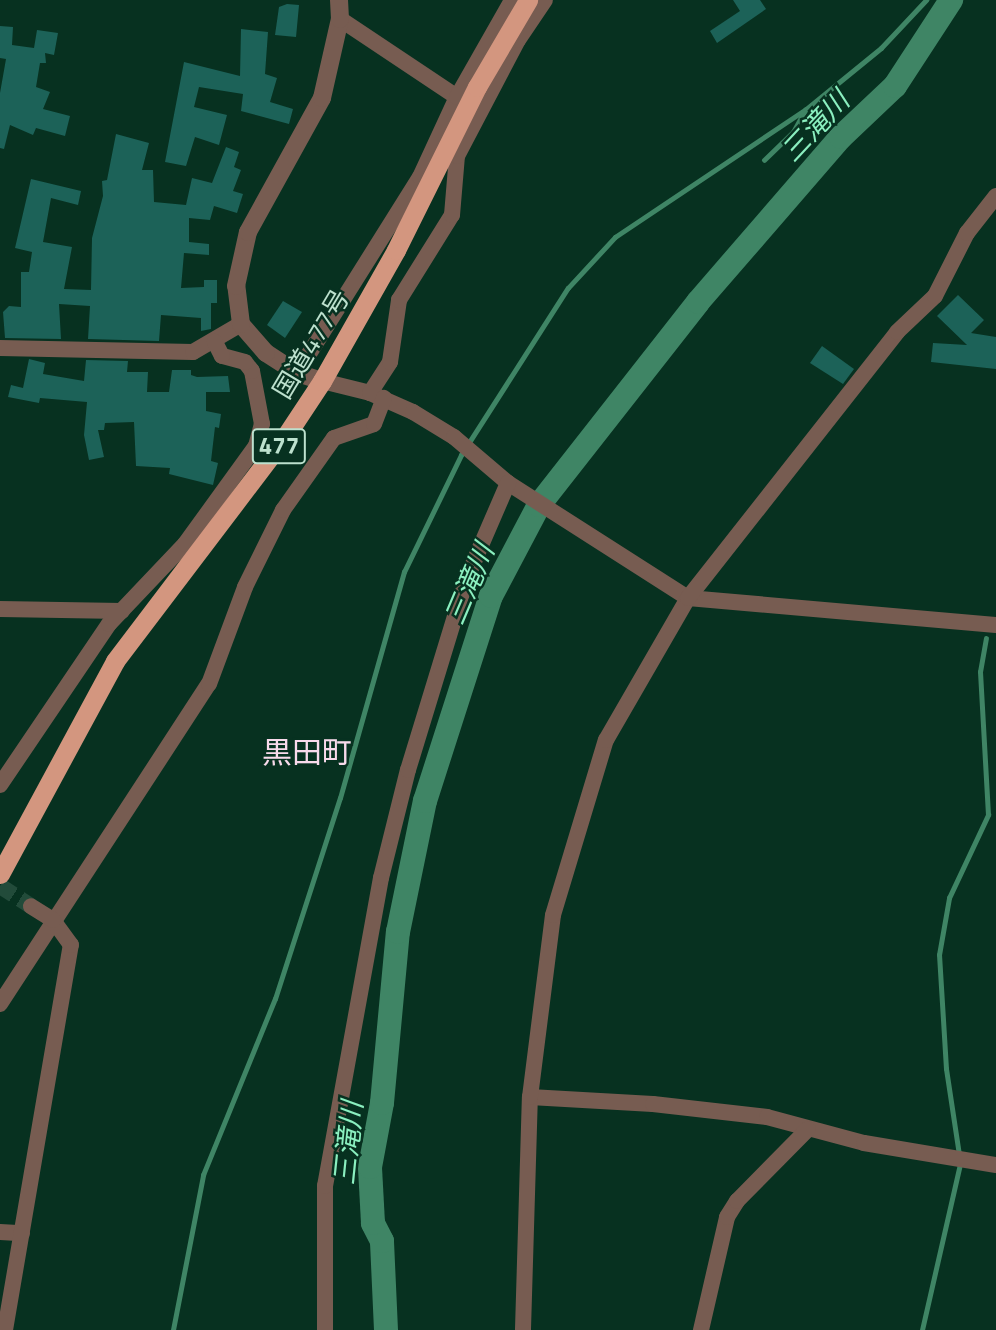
<!DOCTYPE html>
<meta charset="utf-8">
<style>
body{margin:0}
#map{position:relative;width:996px;height:1330px;overflow:hidden;background:#073120;font-family:"Titillium Web","Noto Sans JP",sans-serif}
div>[style]{position:absolute}
[style*='--x']{left:calc(var(--x)*1px);top:calc(var(--y)*1px);width:calc(var(--w)*1px);rotate:calc(var(--a)*1deg)}
.stream>*{height:4.5px;margin:-2.25px;padding:0 2.25px;transform-origin:2.25px;border-radius:2.25px;background:#3f8565}
.river>*{height:24px;margin:-12px;padding:0 12px;transform-origin:12px;border-radius:12px;background:#3f8565}
.building>*{inset:0;background:#1c6258}
.minor-tunnel>*{height:16px;margin-top:-8px;transform-origin:0;background:repeating-linear-gradient(90deg,#224b3a 0 16px,transparent 0 24px)}
.minor>*{height:16px;margin:-8px;padding:0 8px;transform-origin:8px;border-radius:8px;background:#775c51}
.tertiary>*{height:18px;margin:-9px;padding:0 9px;transform-origin:9px;border-radius:9px;background:#775c51}
.trunk>*{height:19px;margin:-9.5px;padding:0 9.5px;transform-origin:9.5px;border-radius:9.5px;background:#d3967f}
span{translate:-50% -50%;white-space:nowrap;text-align:center;line-height:1.15;-webkit-text-stroke:5px #073120;paint-order:stroke}
.shield-label span{padding:2px 5px;background:#073120;border:2px solid;border-radius:5px;-webkit-text-stroke-width:0}
.shield-label{font-size:24px;color:#bde1ce;font-weight:700}
.street-label{font-size:26px;color:#bde1ce}
.water-label{font-size:28px;color:#8bf0c0;font-style:italic}
.quarter-label{font-size:30px;color:#f8daeb}
</style>
<div id="map">
<div class="stream">
<div style="--x:764;--y:160;--w:40;--a:-44"></div>
<div style="--x:793;--y:132;--w:25;--a:-61"></div>
<div style="--x:805;--y:110;--w:98;--a:-39.2"></div>
<div style="--x:881;--y:48;--w:66;--a:-46.8"></div>
<div style="--x:959;--y:1155;--w:87;--a:-98.6"></div>
<div style="--x:946;--y:1069;--w:114;--a:-93.5"></div>
<div style="--x:939;--y:955;--w:58;--a:-80"></div>
<div style="--x:949;--y:898;--w:92;--a:-64.8"></div>
<div style="--x:988;--y:815;--w:143;--a:-93.2"></div>
<div style="--x:980;--y:672;--w:34;--a:-80"></div>
<div style="--x:173;--y:1330;--w:158;--a:-79"></div>
<div style="--x:203;--y:1175;--w:190;--a:-67.8"></div>
<div style="--x:275;--y:999;--w:211;--a:-72.1"></div>
<div style="--x:340;--y:798;--w:235;--a:-74.2"></div>
<div style="--x:404;--y:572;--w:130;--a:-64"></div>
<div style="--x:461;--y:455;--w:198;--a:-57.4"></div>
<div style="--x:568;--y:288;--w:69;--a:-47.3"></div>
<div style="--x:615;--y:237;--w:229;--a:-33.8"></div>
<div style="--x:922;--y:1330;--w:170;--a:-77.1"></div>
</div>
<div class="river">
<div style="--x:386;--y:1330;--w:89;--a:-92.6"></div>
<div style="--x:382;--y:1241;--w:20;--a:-117"></div>
<div style="--x:373;--y:1223;--w:56;--a:-93.1"></div>
<div style="--x:370;--y:1167;--w:65;--a:-79.4"></div>
<div style="--x:382;--y:1103;--w:172;--a:-84.7"></div>
<div style="--x:398;--y:932;--w:134;--a:-78.4"></div>
<div style="--x:425;--y:801;--w:215;--a:-72.2"></div>
<div style="--x:491;--y:596;--w:103;--a:-62.2"></div>
<div style="--x:539;--y:505;--w:258;--a:-51.9"></div>
<div style="--x:698;--y:302;--w:218;--a:-49.1"></div>
<div style="--x:841;--y:137;--w:74;--a:-43.4"></div>
<div style="--x:895;--y:86;--w:103;--a:-56.9"></div>
</div>
<div class="building">
<div style="clip-path:polygon(733px 0,760px 0,766px 9px,717px 43px,710px 31px,740px 11px)"></div>
<div style="clip-path:polygon(287px 4px,299px 5px,296px 37px,275px 35px,279px 7px)"></div>
<div style="clip-path:polygon(0 26px,13px 27px,12px 45px,34px 48px,37px 30px,58px 33px,54px 55px,45px 53px,46px 63px,40px 63px,36px 87px,50px 92px,43px 109px,70px 116px,65px 136px,36px 128px,33px 135px,10px 125px,4px 149px,0 148px,0 93px,6px 59px,0 58px)"></div>
<div style="clip-path:polygon(241px 29px,268px 32px,265px 74px,277px 78px,270px 102px,293px 109px,289px 124px,241px 111px,243px 94px,199px 87px,194px 107px,227px 115px,219px 145px,195px 137px,186px 166px,165px 162px,184px 62px,240px 76px)"></div>
<div style="clip-path:polygon(116px 134px,149px 143px,142px 170px,153px 170px,154px 202px,186px 205px,192px 178px,212px 183px,226px 147px,239px 152px,234px 167px,241px 170px,233px 191px,243px 194px,237px 213px,214px 206px,210px 220px,189px 218px,189px 242px,209px 244px,209px 255px,184px 253px,181px 288px,204px 287px,204px 280px,217px 280px,217px 303px,211px 303px,211px 329px,201px 331px,201px 318px,161px 315px,159px 341px,88px 339px,90px 306px,59px 304px,61px 339px,5px 338px,3px 312px,9px 306px,21px 307px,21px 272px,29px 272px,32px 252px,15px 248px,31px 179px,81px 191px,78px 205px,51px 198px,43px 242px,72px 247px,64px 289px,91px 290px,92px 238px,103px 196px,102px 181px,107px 180px)"></div>
<div style="clip-path:polygon(958px 295px,984px 320px,971px 333px,996px 337px,996px 369px,931px 362px,933px 343px,967px 345px,937px 316px)"></div>
<div style="clip-path:polygon(283px 301px,302px 312px,285px 338px,267px 325px)"></div>
<div style="clip-path:polygon(822px 346px,854px 369px,843px 384px,810px 363px)"></div>
<div style="clip-path:polygon(29px 359px,45px 363px,43px 374px,84px 381px,86px 360px,128px 361px,127px 372px,148px 372px,147px 392px,169px 392px,172px 370px,191px 370px,191px 375px,197px 377px,228px 376px,230px 392px,206px 392px,206px 411px,221px 414px,219px 428px,215px 427px,211px 461px,218px 463px,213px 485px,169px 474px,170px 468px,136px 466px,134px 422px,105px 423px,104px 430px,98px 430px,104px 457px,89px 460px,84px 435px,87px 402px,40px 398px,39px 403px,8px 397px,11px 385px,23px 388px)"></div>
</div>
<div class="minor-tunnel">
<div style="--x:0;--y:886;--w:37;--a:33"></div>
</div>
<div class="minor">
<div style="--x:340;--y:19;--w:141;--a:33.7"></div>
<div style="--x:0;--y:348;--w:193;--a:1.2"></div>
<div style="--x:193;--y:352;--w:56;--a:-30.3"></div>
<div style="--x:297;--y:373;--w:231;--a:-57.9"></div>
<div style="--x:420;--y:177;--w:88;--a:-65.2"></div>
<div style="--x:457;--y:97;--w:112;--a:-60.4"></div>
<div style="--x:322;--y:381;--w:49;--a:14"></div>
<div style="--x:370;--y:393;--w:47;--a:23.8"></div>
<div style="--x:413;--y:412;--w:48;--a:31.4"></div>
<div style="--x:454;--y:437;--w:71;--a:40.4"></div>
<div style="--x:508;--y:483;--w:214;--a:32.6"></div>
<div style="--x:688;--y:598;--w:309;--a:5"></div>
<div style="--x:370;--y:393;--w:37;--a:-57"></div>
<div style="--x:390;--y:362;--w:63;--a:-81.7"></div>
<div style="--x:399;--y:300;--w:100;--a:-58.1"></div>
<div style="--x:452;--y:215;--w:59;--a:-85.2"></div>
<div style="--x:457;--y:156;--w:131;--a:-62.3"></div>
<div style="--x:518;--y:40;--w:48;--a:-56"></div>
<div style="--x:0;--y:609;--w:122;--a:0.9"></div>
<div style="--x:0;--y:785;--w:194;--a:-55.9"></div>
<div style="--x:109;--y:624;--w:110;--a:-46.5"></div>
<div style="--x:185;--y:544;--w:121;--a:-54.1"></div>
<div style="--x:256;--y:446;--w:23;--a:-75"></div>
<div style="--x:262;--y:424;--w:54;--a:-100.7"></div>
<div style="--x:252;--y:371;--w:11;--a:-128"></div>
<div style="--x:245;--y:362;--w:24;--a:-165"></div>
<div style="--x:222;--y:356;--w:16;--a:-117"></div>
<div style="--x:0;--y:1004;--w:382;--a:-56.9"></div>
<div style="--x:209;--y:684;--w:103;--a:-69.6"></div>
<div style="--x:245;--y:587;--w:86;--a:-63.7"></div>
<div style="--x:283;--y:510;--w:88;--a:-54.7"></div>
<div style="--x:334;--y:438;--w:42;--a:-19.3"></div>
<div style="--x:374;--y:424;--w:28;--a:-69"></div>
<div style="--x:530;--y:1097;--w:123;--a:3.3"></div>
<div style="--x:653;--y:1104;--w:115;--a:6.5"></div>
<div style="--x:767;--y:1117;--w:100;--a:15"></div>
<div style="--x:864;--y:1143;--w:134;--a:9.5"></div>
<div style="--x:0;--y:1232;--w:22;--a:3"></div>
<div style="--x:523;--y:1329;--w:232;--a:-88.3"></div>
<div style="--x:530;--y:1097;--w:183;--a:-82.8"></div>
<div style="--x:553;--y:915;--w:183;--a:-73.2"></div>
<div style="--x:606;--y:740;--w:164;--a:-60"></div>
<div style="--x:688;--y:598;--w:338;--a:-51.8"></div>
<div style="--x:897;--y:332;--w:52;--a:-43.5"></div>
<div style="--x:935;--y:296;--w:71;--a:-63.1"></div>
<div style="--x:967;--y:233;--w:47;--a:-51.9"></div>
<div style="--x:5;--y:1330;--w:391;--a:-80.3"></div>
<div style="--x:71;--y:945;--w:31;--a:-126"></div>
<div style="--x:53;--y:920;--w:26;--a:-148"></div>
<div style="--x:325;--y:1330;--w:144;--a:-90"></div>
<div style="--x:325;--y:1186;--w:313;--a:-79.7"></div>
<div style="--x:381;--y:878;--w:111;--a:-76"></div>
<div style="--x:408;--y:770;--w:199;--a:-73"></div>
<div style="--x:466;--y:580;--w:106;--a:-66.6"></div>
<div style="--x:701;--y:1330;--w:116;--a:-77"></div>
<div style="--x:727;--y:1217;--w:19;--a:-58"></div>
<div style="--x:737;--y:1201;--w:101;--a:-45.4"></div>
</div>
<div class="tertiary">
<div style="--x:322;--y:381;--w:26;--a:-162"></div>
<div style="--x:297;--y:373;--w:37;--a:-147"></div>
<div style="--x:266;--y:353;--w:38;--a:-131"></div>
<div style="--x:241;--y:324;--w:38;--a:-97"></div>
<div style="--x:236;--y:286;--w:55;--a:-77.5"></div>
<div style="--x:248;--y:232;--w:153;--a:-61.1"></div>
<div style="--x:322;--y:98;--w:81;--a:-77.2"></div>
<div style="--x:340;--y:19;--w:19;--a:-93"></div>
</div>
<div class="trunk">
<div style="--x:0;--y:874;--w:242;--a:-61.6"></div>
<div style="--x:115;--y:661;--w:278;--a:-52.8"></div>
<div style="--x:283;--y:440;--w:71;--a:-56.5"></div>
<div style="--x:322;--y:381;--w:150;--a:-60.5"></div>
<div style="--x:396;--y:250;--w:182;--a:-63.6"></div>
<div style="--x:477;--y:87;--w:101;--a:-59.6"></div>
</div>
<div class="shield-label">
<span style="left:279px;top:446px">477</span>
</div>
<div class="street-label">
<span style="left:311px;top:344px;rotate:-59deg">国道477号</span>
</div>
<div class="water-label">
<span style="left:815px;top:126px;rotate:-47deg">三滝川</span>
<span style="left:469px;top:584px;rotate:-67deg">三滝川</span>
<span style="left:348px;top:1143px;rotate:-84deg">三滝川</span>
</div>
<div class="quarter-label">
<span style="left:307px;top:752px">黒田町</span>
</div>
</div>
